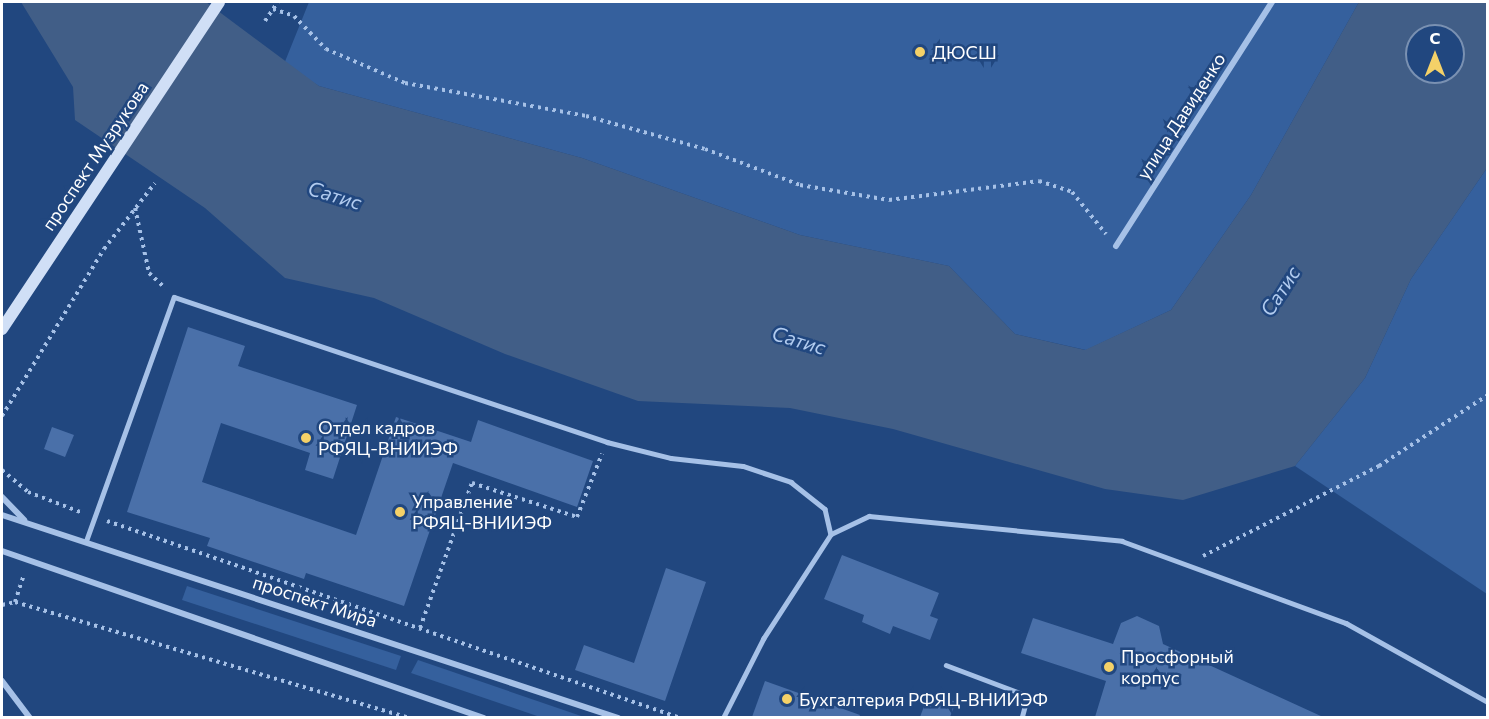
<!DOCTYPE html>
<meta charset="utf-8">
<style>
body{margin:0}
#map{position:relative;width:1489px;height:719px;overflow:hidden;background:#21477f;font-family:Commissioner,sans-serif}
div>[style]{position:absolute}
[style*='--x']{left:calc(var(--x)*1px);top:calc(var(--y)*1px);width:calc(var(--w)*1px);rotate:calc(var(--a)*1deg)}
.green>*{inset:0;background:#35609d}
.water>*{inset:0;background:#415e87}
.building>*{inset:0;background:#4a70a9}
.path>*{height:4px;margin-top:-2px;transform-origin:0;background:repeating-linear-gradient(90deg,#a6c1e7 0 3px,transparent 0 7.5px)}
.service>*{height:4.5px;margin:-2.25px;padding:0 2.25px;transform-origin:2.25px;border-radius:2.25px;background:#a6c1e7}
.minor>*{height:6px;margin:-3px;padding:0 3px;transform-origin:3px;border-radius:3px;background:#a6c1e7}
.secondary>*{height:12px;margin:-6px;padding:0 6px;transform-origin:6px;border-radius:6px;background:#d0dff6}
.dots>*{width:16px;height:16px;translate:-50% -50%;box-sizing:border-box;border:3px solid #21477f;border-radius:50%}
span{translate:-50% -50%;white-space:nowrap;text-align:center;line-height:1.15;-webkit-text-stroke:5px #21477f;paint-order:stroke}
.poi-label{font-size:18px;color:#fff}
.left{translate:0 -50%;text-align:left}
.street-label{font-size:18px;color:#fff}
.water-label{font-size:20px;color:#b1cbef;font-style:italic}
.frame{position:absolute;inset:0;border:3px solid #fff;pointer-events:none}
.north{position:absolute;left:1405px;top:24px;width:60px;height:60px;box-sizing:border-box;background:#21477f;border:2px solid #7a91b2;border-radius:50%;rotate:0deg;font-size:16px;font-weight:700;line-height:24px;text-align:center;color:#fff}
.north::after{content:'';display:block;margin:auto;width:21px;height:27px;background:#f4d168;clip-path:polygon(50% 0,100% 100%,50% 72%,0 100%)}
</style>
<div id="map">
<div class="green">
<div style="clip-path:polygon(309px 2px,1359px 2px,1251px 195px,1171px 310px,1086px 350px,1015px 334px,949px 266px,800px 235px,582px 158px,319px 86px,284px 64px)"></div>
<div style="clip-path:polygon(1487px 168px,1487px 594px,1295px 466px,1365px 378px,1411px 279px)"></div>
<div style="clip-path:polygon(187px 586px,401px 656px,396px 670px,182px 600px)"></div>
<div style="clip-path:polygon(418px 660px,584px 717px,540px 717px,411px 673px)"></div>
</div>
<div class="water">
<div style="clip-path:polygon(evenodd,21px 2px,206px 2px,319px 86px,582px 158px,800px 235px,949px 266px,1015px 334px,1085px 350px,1171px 310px,1251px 195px,1359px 2px,1487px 2px,1487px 168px,1411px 279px,1365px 378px,1295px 466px,1183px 500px,1105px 489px,893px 429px,790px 408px,638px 401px,505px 354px,374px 298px,285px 278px,205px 208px,75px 120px,73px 87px,21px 2px,1417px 36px,1453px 36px,1453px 72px,1417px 72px,1417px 36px)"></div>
</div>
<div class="building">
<div style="clip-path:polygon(188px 327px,245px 346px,238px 366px,357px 405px,333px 479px,305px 470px,310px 453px,221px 423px,202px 482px,356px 535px,396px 417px,471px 442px,478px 420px,593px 461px,577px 507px,453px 463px,404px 606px,306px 573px,304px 579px,207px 546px,210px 538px,127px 512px)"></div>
<div style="clip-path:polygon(52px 427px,74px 435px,65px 457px,44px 449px)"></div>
<div style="clip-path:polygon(842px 555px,939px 593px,930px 616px,938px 619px,930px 640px,893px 626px,890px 634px,862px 622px,864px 615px,824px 599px)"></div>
<div style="clip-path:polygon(666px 568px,706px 582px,665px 701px,575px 670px,584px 645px,634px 663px)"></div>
<div style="clip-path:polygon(1137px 616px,1159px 626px,1163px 644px,1323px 717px,1095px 717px,1106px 681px,1021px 653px,1033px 618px,1113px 644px,1121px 623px)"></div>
<div style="clip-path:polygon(765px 681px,860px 715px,859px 717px,752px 717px)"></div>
<div style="clip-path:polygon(929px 693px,956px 702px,950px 717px,920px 717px)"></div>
</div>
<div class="path">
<div style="--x:273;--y:9;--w:22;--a:18"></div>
<div style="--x:294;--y:16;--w:46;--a:45.9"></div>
<div style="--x:326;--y:49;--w:86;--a:23.3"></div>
<div style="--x:405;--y:83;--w:184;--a:10.3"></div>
<div style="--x:586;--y:116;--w:123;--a:15.5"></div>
<div style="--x:705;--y:149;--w:102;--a:20.8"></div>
<div style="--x:800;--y:185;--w:90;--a:9.6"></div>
<div style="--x:889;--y:200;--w:151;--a:-7.2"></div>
<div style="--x:1039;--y:181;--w:35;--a:18"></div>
<div style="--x:1072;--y:192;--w:54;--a:51"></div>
<div style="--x:265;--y:21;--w:23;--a:-56"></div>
<div style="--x:135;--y:208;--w:66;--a:77.8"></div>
<div style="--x:149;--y:273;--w:22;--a:43"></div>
<div style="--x:2;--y:416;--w:196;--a:-58.6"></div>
<div style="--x:104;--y:249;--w:83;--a:-52.3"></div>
<div style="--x:2;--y:470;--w:34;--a:40"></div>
<div style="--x:28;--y:492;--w:59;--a:20.9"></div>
<div style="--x:107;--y:521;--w:606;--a:18.97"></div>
<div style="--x:1203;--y:556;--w:198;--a:-27.1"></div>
<div style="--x:1379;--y:466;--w:130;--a:-33.1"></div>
<div style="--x:15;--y:602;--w:29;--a:-72"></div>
<div style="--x:2;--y:605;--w:13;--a:-13"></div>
<div style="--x:15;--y:602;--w:411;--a:16.4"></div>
<div style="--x:420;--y:628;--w:154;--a:-70.3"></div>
<div style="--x:472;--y:483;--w:110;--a:17.9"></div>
<div style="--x:577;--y:517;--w:68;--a:-68.4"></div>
</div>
<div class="service">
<div style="--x:86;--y:541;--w:259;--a:-70.2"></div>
<div style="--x:174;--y:297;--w:457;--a:18.5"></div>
<div style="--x:607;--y:442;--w:66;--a:14"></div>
<div style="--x:671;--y:458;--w:72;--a:6.3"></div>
<div style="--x:743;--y:466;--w:51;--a:18.4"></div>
<div style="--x:791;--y:482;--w:43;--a:38.5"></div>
<div style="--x:825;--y:509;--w:26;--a:77"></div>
<div style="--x:946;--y:665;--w:88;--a:20.7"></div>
<div style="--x:1028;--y:696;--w:23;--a:105"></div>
<div style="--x:723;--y:718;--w:89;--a:-63.1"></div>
<div style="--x:763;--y:639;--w:125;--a:-57.1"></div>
<div style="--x:831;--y:534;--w:42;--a:-25.3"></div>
<div style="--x:869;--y:516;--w:254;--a:5.6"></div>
<div style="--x:1122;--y:541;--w:239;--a:20.1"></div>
<div style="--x:1346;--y:623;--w:162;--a:29.1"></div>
</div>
<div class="minor">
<div style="--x:1116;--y:246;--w:290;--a:-57.4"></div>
<div style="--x:2;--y:497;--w:32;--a:46"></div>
<div style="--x:2;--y:515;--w:649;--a:18.24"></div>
<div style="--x:2;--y:551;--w:510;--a:19.11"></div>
<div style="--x:2;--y:681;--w:46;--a:52.9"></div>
</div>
<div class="secondary">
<div style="--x:2;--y:329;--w:392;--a:-56.4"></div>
</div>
<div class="dots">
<div style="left:920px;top:52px;background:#f4d168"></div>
<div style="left:306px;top:438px;background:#f4d168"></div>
<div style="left:400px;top:512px;background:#f4d168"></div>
<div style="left:1109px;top:667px;background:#f4d168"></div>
<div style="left:787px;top:699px;background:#f4d168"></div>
</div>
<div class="poi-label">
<span class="left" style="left:932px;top:52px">ДЮСШ</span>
<span class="left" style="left:318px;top:438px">Отдел кадров<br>РФЯЦ-ВНИИЭФ</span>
<span class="left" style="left:412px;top:512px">Управление<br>РФЯЦ-ВНИИЭФ</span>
<span class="left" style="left:1121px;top:667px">Просфорный<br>корпус</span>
<span class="left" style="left:799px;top:699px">Бухгалтерия РФЯЦ-ВНИИЭФ</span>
</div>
<div class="street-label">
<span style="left:1181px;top:116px;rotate:-57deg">улица Давиденко</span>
<span style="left:95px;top:156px;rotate:-56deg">проспект Музрукова</span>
<span style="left:315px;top:601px;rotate:18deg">проспект Мира</span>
</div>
<div class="water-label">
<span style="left:335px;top:195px;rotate:17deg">Сатис</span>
<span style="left:1280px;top:291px;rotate:-57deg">Сатис</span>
<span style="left:799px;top:340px;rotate:17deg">Сатис</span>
</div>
<div class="frame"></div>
<div class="north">С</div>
</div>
